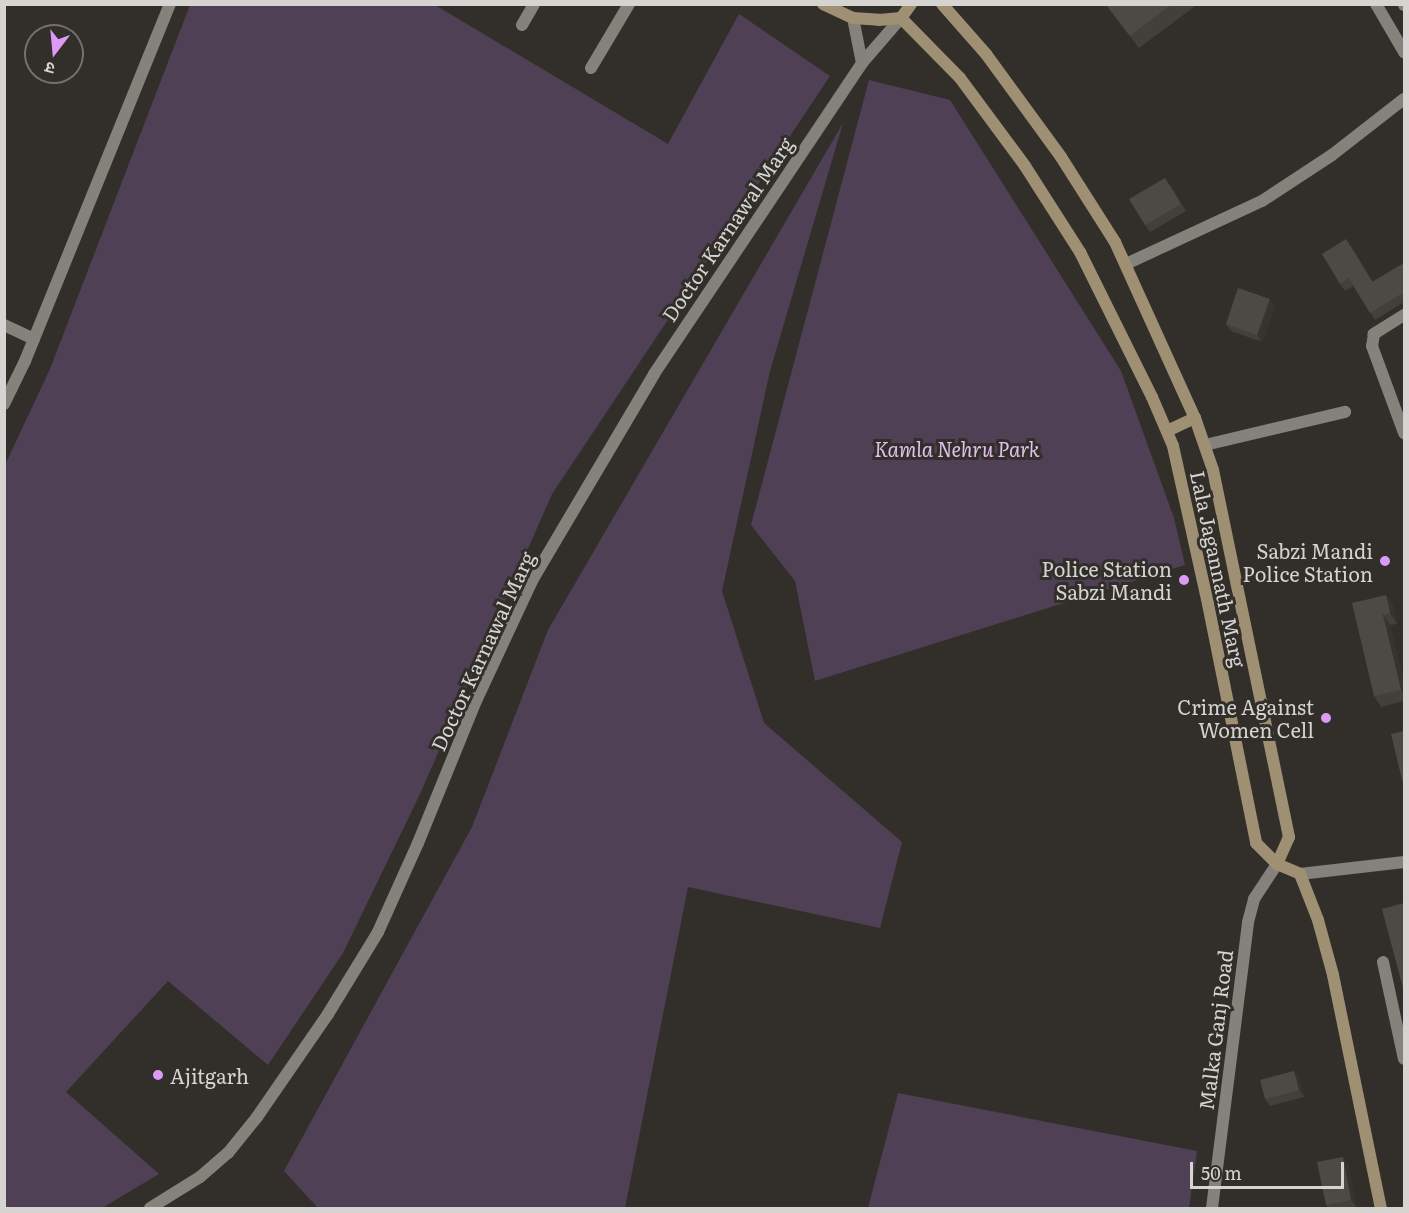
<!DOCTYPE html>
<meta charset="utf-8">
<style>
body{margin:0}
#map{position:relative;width:1409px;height:1213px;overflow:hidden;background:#322f2b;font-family:Literata,"Noto Sans Devanagari",serif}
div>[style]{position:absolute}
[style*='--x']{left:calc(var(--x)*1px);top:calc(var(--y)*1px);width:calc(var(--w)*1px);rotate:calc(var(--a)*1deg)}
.green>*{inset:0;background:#4f4056}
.minor>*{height:12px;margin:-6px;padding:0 6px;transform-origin:6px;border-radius:6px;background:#85827c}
.tertiary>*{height:12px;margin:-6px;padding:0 6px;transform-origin:6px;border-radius:6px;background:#85827c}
.secondary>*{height:12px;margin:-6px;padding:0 6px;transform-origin:6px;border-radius:6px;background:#9f9074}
.wall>*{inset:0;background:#41403b}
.shaded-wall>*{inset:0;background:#353430}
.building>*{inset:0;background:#4c4a45}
.dots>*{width:16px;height:16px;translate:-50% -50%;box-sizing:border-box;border:3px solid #322f2b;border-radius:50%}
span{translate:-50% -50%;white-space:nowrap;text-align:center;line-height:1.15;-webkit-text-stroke:6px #322f2b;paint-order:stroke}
.street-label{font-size:20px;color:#d6d4d1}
.park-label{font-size:20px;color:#e0bfee;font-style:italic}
.poi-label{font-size:20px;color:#d6d4d1}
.right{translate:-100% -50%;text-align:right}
.left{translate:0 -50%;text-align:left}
.frame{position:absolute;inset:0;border:6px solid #d6d4d1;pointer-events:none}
.north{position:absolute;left:24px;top:24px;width:60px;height:60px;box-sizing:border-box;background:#322f2b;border:2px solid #74716d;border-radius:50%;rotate:196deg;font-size:16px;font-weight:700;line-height:24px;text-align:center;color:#d6d4d1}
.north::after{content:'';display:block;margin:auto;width:21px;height:27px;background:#da9af6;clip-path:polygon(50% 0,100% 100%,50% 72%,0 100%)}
.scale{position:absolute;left:1190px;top:1162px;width:154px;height:27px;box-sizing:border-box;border:3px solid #d6d4d1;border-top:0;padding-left:8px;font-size:18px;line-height:21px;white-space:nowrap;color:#d6d4d1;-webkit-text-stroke:4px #322f2b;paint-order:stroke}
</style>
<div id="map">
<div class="green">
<div style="clip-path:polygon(190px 5px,435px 5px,668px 144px,739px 14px,830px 76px,552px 494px,420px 794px,343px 953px,268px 1065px,168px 981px,66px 1092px,159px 1174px,102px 1208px,5px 1208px,5px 465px,50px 369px)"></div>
<div style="clip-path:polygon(869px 80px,950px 100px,1121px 371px,1174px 518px,1185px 565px,815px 681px,795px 581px,751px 525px)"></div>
<div style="clip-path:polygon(843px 123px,770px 371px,722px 591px,764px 723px,902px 842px,880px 928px,688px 887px,625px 1208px,318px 1208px,284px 1171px,472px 827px,548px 630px)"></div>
<div style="clip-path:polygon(898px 1093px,1197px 1151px,1189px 1208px,868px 1208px)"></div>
</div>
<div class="minor">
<div style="--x:522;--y:25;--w:24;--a:-60"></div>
<div style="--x:591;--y:68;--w:74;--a:-59.3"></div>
<div style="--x:1126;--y:264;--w:150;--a:-24.9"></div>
<div style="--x:1262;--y:201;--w:84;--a:-33.3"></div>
<div style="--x:1332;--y:155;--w:91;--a:-37.9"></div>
<div style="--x:1404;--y:315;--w:36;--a:148"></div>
<div style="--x:1374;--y:334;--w:12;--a:99"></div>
<div style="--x:1372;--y:346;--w:93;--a:69.8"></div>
<div style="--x:4;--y:325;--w:33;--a:25"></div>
<div style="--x:4;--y:404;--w:48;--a:-64"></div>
<div style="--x:25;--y:361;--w:385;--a:-67.9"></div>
<div style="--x:1205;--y:445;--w:144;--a:-13.3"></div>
<div style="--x:1300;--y:874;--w:105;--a:-6.6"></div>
<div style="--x:1383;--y:962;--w:99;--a:77.8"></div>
</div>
<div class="tertiary">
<div style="--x:1376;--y:4;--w:56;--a:59.7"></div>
<div style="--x:1404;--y:4;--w:1;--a:90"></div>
<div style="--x:853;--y:18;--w:46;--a:78.7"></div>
<div style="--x:150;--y:1208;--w:59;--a:-31.8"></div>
<div style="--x:200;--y:1177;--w:37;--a:-41"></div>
<div style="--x:228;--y:1153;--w:46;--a:-51.1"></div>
<div style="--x:257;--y:1117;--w:125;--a:-55.4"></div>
<div style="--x:328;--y:1014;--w:96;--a:-58.6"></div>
<div style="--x:378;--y:932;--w:98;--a:-65.8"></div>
<div style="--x:418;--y:843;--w:153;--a:-67.8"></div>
<div style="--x:476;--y:701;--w:135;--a:-65"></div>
<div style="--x:533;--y:579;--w:238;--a:-59.4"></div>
<div style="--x:654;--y:374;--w:374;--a:-56.2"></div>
<div style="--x:862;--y:63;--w:60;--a:-49.1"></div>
<div style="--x:1212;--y:1208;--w:288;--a:-82.8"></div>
<div style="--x:1248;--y:922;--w:24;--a:-75"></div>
<div style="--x:1254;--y:899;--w:42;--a:-56.7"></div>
</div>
<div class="secondary">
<div style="--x:823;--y:4;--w:33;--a:25"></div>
<div style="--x:853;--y:18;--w:26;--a:4"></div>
<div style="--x:879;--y:20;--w:22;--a:-5"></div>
<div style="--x:901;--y:18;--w:17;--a:-54"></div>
<div style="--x:942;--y:4;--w:67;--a:48.7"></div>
<div style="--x:986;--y:54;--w:127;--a:53.9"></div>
<div style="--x:1061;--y:157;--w:101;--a:57.6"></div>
<div style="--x:1115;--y:242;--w:193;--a:65.6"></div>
<div style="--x:1195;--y:418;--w:55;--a:70.9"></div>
<div style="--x:1213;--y:470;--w:375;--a:78.3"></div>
<div style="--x:1289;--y:837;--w:30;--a:114"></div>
<div style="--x:901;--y:18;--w:84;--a:45.5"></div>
<div style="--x:960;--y:78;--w:109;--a:53.5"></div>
<div style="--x:1025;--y:166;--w:102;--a:57.4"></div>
<div style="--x:1080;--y:252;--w:162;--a:63.6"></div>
<div style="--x:1152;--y:397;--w:53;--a:66.8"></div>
<div style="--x:1173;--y:446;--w:162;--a:77.5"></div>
<div style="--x:1208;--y:604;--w:244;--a:78.6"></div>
<div style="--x:1256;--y:843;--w:30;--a:45"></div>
<div style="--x:1277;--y:864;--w:25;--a:23"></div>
<div style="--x:1300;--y:874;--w:49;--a:68.6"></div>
<div style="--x:1318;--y:920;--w:57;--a:74.7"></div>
<div style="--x:1333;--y:975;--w:238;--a:78.4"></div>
<div style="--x:1167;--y:431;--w:31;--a:-25"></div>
</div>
<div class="wall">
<div style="clip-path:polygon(1105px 4px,1192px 4px,1194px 7px,1139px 48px)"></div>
<div style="clip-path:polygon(1170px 185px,1186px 211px,1150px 232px,1145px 225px)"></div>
<div style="clip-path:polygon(1351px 246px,1373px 282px,1404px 263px,1404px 302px,1375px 320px,1353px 286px,1345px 291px,1340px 284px)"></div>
<div style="clip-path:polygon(1275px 306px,1262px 342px,1231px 331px,1226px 324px)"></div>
<div style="clip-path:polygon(1386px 595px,1393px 605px,1397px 624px,1390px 625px,1404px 684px,1404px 701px,1381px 707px,1374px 696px)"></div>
<div style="clip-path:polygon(1294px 1071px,1299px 1078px,1304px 1097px,1270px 1106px,1265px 1099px)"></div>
<div style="clip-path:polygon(1348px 1164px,1356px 1207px,1349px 1209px,1328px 1209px,1326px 1205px)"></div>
</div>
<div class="shaded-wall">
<div style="clip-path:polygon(1270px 299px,1275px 306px,1262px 342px,1257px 335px)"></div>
<div style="clip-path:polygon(1386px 595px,1393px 605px,1397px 624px,1390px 613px)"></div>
<div style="clip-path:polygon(1383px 615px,1390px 625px,1404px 684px,1404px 695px,1401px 690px)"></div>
<div style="clip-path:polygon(1294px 1071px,1299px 1078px,1304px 1097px,1299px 1090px)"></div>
<div style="clip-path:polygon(1343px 1157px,1348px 1164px,1356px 1207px,1351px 1200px)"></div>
</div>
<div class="building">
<div style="clip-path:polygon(1106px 4px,1172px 4px,1130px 36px)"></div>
<div style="clip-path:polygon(1165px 178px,1181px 204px,1145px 225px,1129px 199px)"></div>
<div style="clip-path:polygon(1346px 239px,1372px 282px,1404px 263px,1404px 292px,1370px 313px,1349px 278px,1340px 284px,1322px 254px)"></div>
<div style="clip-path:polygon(1238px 288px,1270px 299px,1257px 335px,1226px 324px)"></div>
<div style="clip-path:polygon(1386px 595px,1390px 613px,1383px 615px,1401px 690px,1374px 696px,1352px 603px)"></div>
<div style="clip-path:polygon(1404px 731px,1404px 788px,1391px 734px)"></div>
<div style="clip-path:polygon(1404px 903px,1404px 992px,1382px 909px)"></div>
<div style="clip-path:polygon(1294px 1071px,1299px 1090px,1265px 1099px,1260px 1080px)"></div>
<div style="clip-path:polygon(1343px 1157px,1351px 1200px,1326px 1205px,1317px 1162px)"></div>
</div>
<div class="dots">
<div style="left:1385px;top:561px;background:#da9af6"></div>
<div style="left:1184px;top:580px;background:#da9af6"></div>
<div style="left:1326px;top:718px;background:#da9af6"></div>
<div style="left:158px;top:1075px;background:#da9af6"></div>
</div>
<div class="street-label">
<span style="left:727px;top:229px;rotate:-56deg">Doctor Karnawal Marg</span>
<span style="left:1219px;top:569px;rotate:78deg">Lala Jagannath Marg</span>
<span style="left:482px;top:651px;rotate:-65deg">Doctor Karnawal Marg</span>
<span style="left:1215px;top:1030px;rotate:-83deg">Malka Ganj Road</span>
</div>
<div class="park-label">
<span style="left:957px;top:448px">Kamla Nehru Park</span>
</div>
<div class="poi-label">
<span class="right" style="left:1373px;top:562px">Sabzi Mandi<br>Police Station</span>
<span class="right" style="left:1172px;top:580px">Police Station<br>Sabzi Mandi</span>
<span class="right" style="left:1314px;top:718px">Crime Against<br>Women Cell</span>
<span class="left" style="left:170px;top:1075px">Ajitgarh</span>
</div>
<div class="frame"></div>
<div class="north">उ</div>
<div class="scale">50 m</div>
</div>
